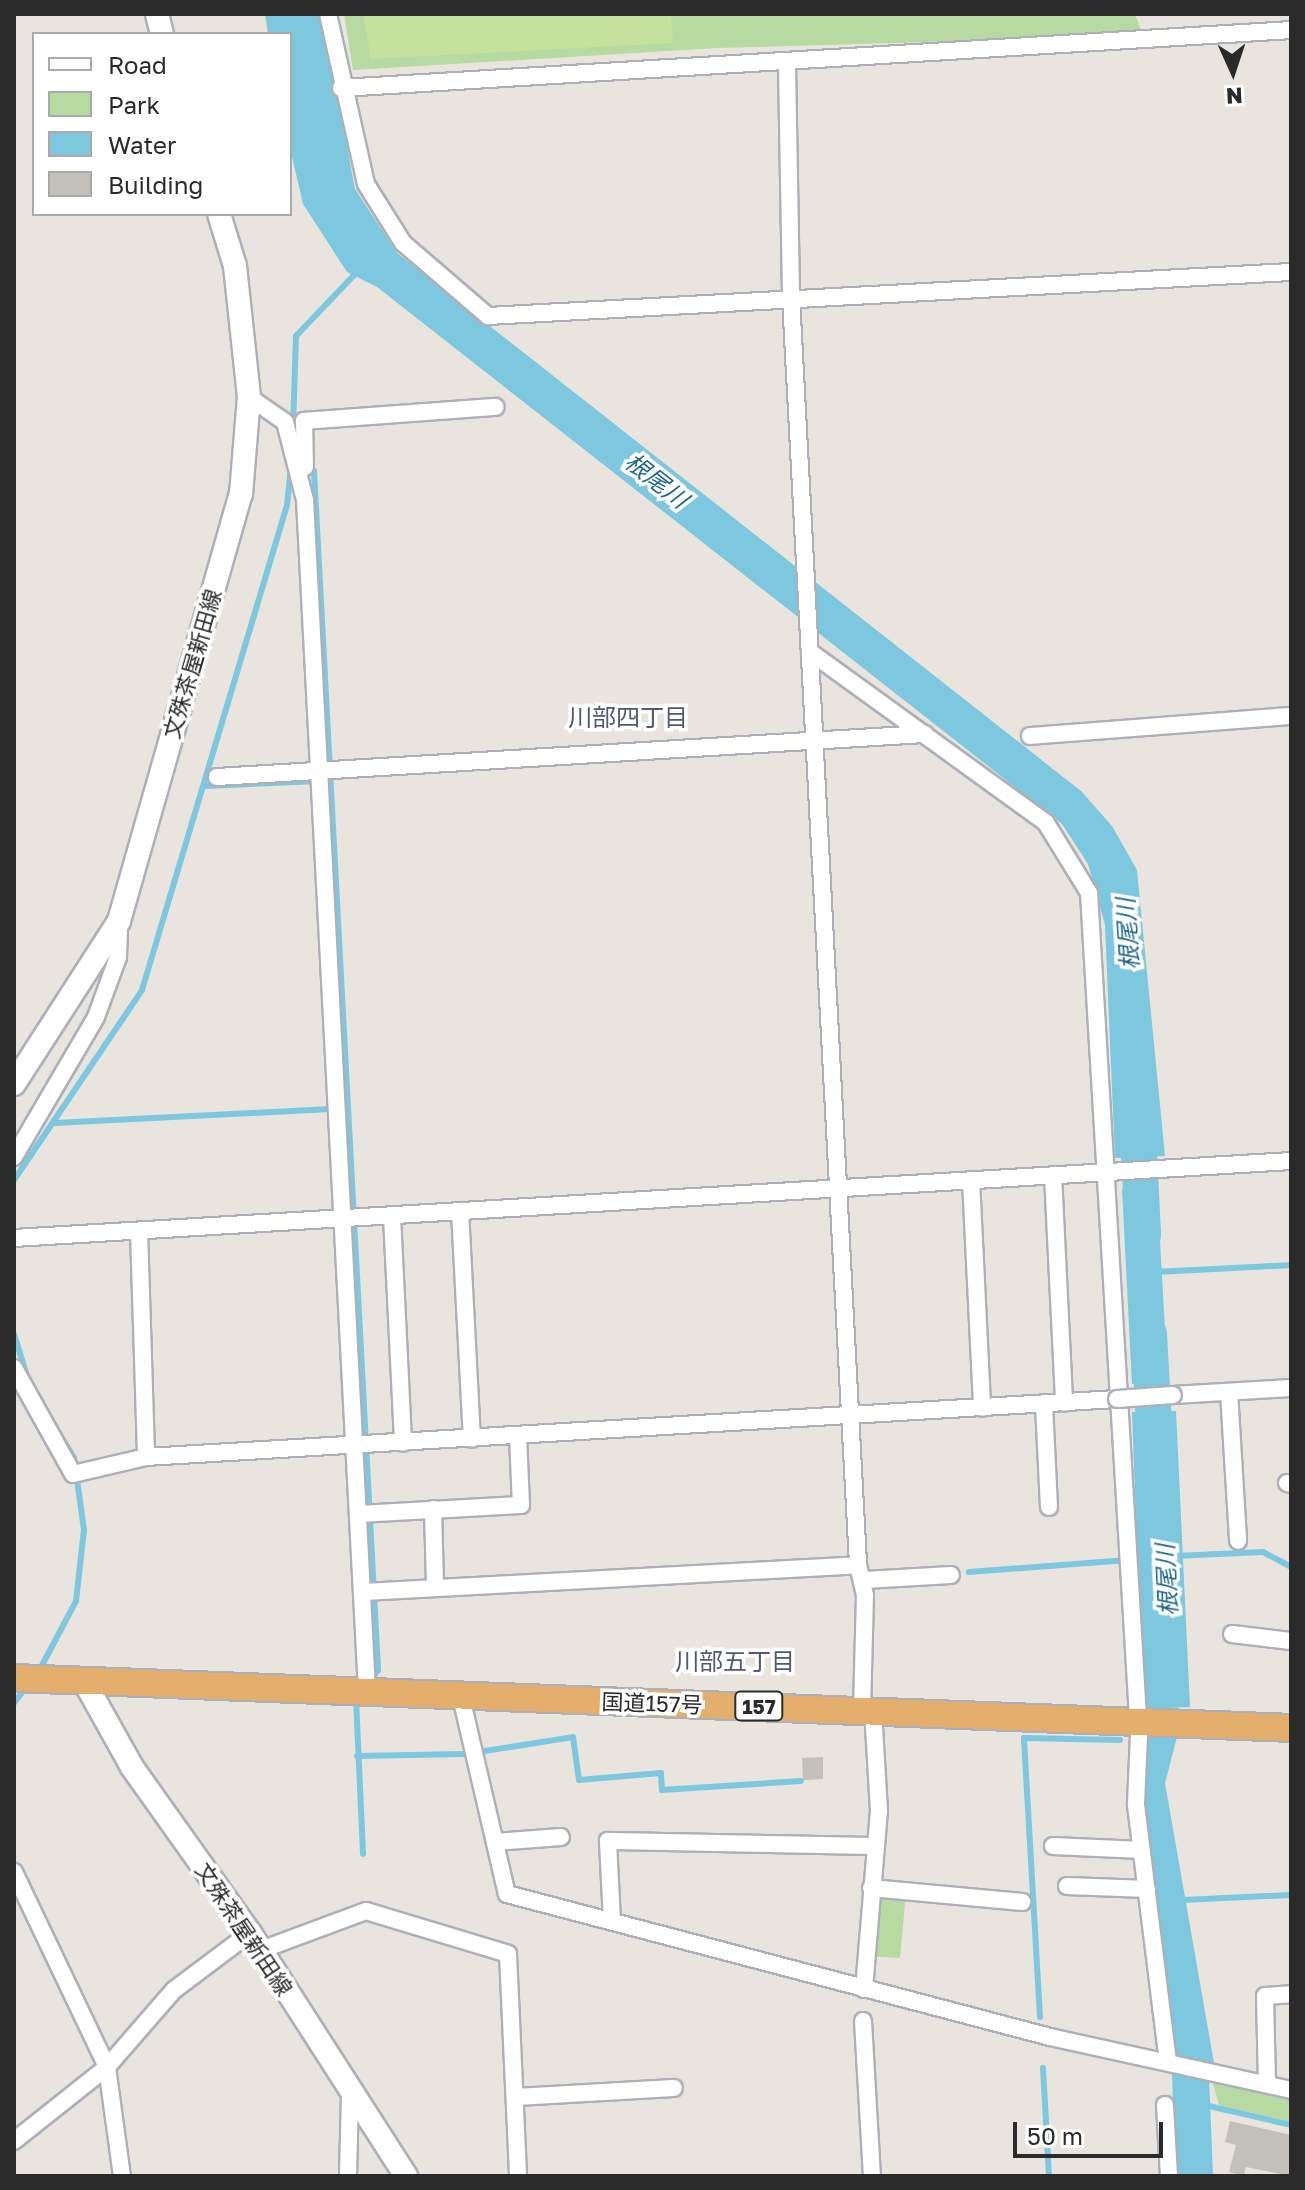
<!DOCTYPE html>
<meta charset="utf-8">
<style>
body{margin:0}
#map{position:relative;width:1305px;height:2190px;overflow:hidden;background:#eae4de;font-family:"Golos Text","Noto Sans JP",sans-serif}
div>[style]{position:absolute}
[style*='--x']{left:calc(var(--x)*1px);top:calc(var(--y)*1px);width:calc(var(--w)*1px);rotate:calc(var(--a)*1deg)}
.green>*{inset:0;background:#b6daa1}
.pitch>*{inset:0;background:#c6e09e}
.water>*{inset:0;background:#7dc8df}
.stream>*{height:6px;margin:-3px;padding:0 3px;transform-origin:3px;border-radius:3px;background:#7dc8df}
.river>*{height:36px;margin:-18px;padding:0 18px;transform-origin:18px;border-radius:18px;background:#7dc8df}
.building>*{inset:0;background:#c3bfb9}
.roads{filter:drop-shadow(2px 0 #aeb0b9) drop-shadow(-2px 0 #aeb0b9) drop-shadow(0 2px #aeb0b9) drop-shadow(0 -2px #aeb0b9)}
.minor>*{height:16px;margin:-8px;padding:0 8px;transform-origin:8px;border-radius:8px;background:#fff}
.secondary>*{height:22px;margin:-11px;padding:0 11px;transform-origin:11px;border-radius:11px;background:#fff}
.trunk>*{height:26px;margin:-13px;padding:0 13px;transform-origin:13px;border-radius:13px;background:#e4af6c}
.bridges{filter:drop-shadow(2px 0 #aeb0b9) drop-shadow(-2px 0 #aeb0b9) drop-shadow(0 2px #aeb0b9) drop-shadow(0 -2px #aeb0b9)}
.minor-bridge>*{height:16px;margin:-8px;padding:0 8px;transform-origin:8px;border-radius:8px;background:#fff}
span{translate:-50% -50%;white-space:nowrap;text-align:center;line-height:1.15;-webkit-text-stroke:7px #fff;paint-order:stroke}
.shield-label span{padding:2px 6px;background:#fff;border:2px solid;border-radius:6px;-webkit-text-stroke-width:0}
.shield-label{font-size:20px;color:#2a2a2a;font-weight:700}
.street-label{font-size:22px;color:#2a2a2a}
.water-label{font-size:24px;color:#1e688a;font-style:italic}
.neighbourhood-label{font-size:24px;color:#505875}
.frame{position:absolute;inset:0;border:16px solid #2a2a2a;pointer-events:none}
.legend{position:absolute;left:32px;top:32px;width:260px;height:184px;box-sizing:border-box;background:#fff;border:2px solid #aaa;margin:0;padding:10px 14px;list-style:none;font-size:24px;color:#2a2a2a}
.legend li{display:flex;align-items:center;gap:16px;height:40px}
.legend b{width:40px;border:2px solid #aaa}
.north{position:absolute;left:1193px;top:32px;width:80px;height:80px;-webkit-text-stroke:6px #fff;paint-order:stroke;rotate:177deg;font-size:22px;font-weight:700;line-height:32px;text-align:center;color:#2a2a2a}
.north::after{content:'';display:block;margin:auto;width:28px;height:36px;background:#2a2a2a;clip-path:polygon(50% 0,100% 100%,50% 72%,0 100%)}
.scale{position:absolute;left:1013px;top:2122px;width:150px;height:36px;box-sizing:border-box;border:4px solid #2a2a2a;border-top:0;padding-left:10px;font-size:24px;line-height:28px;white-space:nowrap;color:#2a2a2a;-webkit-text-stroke:6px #fff;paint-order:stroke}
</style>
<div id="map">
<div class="green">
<div style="clip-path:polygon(344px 14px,1135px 14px,1143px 36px,717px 48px,353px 70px)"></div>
<div style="clip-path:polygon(872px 1889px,906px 1893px,900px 1958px,867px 1956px)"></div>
<div style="clip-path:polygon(1211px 2077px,1291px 2098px,1291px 2122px,1219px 2105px)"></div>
</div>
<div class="pitch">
<div style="clip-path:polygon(363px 14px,671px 14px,673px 43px,371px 59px)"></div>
</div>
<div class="water">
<div style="clip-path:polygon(265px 14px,322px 14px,355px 189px,397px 253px,1081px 791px,1112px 826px,1137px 870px,1165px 1156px,1115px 1158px,1105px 925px,1088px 864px,1062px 824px,377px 287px,347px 272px,303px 204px,290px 148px,290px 34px,268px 34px)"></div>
<div style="clip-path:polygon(1157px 1187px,1168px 1383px,1132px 1384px,1122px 1189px)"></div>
<div style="clip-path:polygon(1176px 1411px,1190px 1707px,1143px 1709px,1132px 1412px)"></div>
<div style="clip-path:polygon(1144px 1737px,1177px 1737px,1165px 1783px,1214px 2063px,1174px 2055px,1141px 1805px)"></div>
<div style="clip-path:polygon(1172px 2070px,1209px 2077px,1213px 2176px,1175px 2176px)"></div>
</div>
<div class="stream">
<div style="--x:293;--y:427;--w:91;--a:-88.1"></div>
<div style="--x:296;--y:336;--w:90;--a:-46.4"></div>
<div style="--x:307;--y:467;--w:8;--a:30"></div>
<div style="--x:314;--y:471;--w:1201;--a:86.94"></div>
<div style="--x:378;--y:1670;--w:13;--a:129"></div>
<div style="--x:206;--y:786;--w:112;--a:-2.6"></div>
<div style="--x:55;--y:1123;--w:280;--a:-2.9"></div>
<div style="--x:14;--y:1180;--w:229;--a:-56"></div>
<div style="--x:142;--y:990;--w:506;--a:-73.35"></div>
<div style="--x:287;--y:505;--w:38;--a:-84"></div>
<div style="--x:1155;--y:1272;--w:136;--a:-2.9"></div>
<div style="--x:14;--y:1334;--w:44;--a:72.8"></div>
<div style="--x:1175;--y:1556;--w:88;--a:-2.6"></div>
<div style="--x:1263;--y:1552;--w:32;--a:28"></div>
<div style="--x:969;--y:1572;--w:159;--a:-4.3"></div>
<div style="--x:39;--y:1671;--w:79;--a:-62.1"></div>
<div style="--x:76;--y:1601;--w:71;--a:-83.6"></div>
<div style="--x:84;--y:1530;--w:73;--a:-97.9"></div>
<div style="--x:74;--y:1458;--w:44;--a:-121.2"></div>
<div style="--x:356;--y:1699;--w:155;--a:87.4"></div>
<div style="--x:14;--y:1703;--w:21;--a:-53"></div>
<div style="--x:357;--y:1756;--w:109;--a:-1.1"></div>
<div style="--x:466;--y:1754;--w:108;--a:-9"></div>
<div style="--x:573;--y:1737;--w:43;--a:82.1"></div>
<div style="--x:579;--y:1780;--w:82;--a:-4.9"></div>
<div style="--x:661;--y:1773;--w:17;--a:87"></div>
<div style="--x:662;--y:1790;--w:139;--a:-3.7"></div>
<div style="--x:1183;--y:1900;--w:108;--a:-2.7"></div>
<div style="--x:1040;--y:2017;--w:279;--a:-93.3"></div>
<div style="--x:1024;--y:1738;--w:96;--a:1.2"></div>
<div style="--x:1043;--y:2068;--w:108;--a:86.8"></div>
<div style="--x:1209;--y:2106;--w:84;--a:13"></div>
</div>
<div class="river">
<div style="--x:1137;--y:1111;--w:124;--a:87.2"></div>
<div style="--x:1149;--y:1334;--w:125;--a:86.8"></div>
</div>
<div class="building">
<div style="clip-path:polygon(823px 1757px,823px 1779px,803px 1780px,802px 1758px)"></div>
<div style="clip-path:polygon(1230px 2121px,1291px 2135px,1291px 2176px,1246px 2167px,1244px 2176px,1229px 2172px,1236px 2145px,1225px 2142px)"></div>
</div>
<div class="roads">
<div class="minor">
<div style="--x:328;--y:14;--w:174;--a:77.4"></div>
<div style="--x:366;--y:184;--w:70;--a:57.9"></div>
<div style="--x:403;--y:243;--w:112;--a:40.7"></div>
<div style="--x:488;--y:316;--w:804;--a:-3.14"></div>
<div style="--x:787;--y:65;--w:233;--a:89"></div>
<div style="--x:791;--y:298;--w:1269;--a:86.97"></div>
<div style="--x:858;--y:1565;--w:31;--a:77"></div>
<div style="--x:865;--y:1595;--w:115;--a:91.5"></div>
<div style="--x:341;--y:88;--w:952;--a:-3.49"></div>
<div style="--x:249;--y:397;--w:44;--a:34.8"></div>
<div style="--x:285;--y:422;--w:81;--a:75.6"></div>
<div style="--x:305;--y:500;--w:1192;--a:87.02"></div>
<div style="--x:305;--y:467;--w:46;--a:-91.2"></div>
<div style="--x:304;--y:421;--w:192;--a:-4.2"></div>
<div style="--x:810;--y:652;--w:291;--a:35.9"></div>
<div style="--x:1046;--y:823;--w:82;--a:58.4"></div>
<div style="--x:1089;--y:893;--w:843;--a:86.6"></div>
<div style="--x:1139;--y:1735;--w:70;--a:92.5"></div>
<div style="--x:1136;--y:1805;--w:258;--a:82.9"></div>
<div style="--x:1030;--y:736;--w:262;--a:-4.4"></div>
<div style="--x:217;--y:777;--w:709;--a:-3.48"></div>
<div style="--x:14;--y:1157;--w:162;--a:-59.6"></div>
<div style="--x:96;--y:1017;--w:64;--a:-69.9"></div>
<div style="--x:118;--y:957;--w:35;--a:-88"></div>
<div style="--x:1053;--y:1175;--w:228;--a:87.2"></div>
<div style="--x:971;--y:1180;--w:228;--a:87.2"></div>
<div style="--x:460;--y:1211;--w:228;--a:87"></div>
<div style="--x:392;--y:1216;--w:227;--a:87.2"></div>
<div style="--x:139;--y:1231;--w:226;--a:88.2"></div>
<div style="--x:14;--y:1238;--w:1279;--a:-3.45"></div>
<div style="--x:14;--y:1368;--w:121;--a:60.9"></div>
<div style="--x:73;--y:1474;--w:75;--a:-13.1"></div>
<div style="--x:146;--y:1457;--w:973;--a:-3.42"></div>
<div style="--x:1229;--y:1392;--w:149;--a:86.5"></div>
<div style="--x:1173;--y:1395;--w:118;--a:-3.4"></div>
<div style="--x:1044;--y:1405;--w:102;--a:87.2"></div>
<div style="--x:1287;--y:1483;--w:4;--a:14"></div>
<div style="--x:433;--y:1509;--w:79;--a:88.5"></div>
<div style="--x:358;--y:1514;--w:163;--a:-3.2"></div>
<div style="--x:521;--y:1505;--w:68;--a:-92.5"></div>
<div style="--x:864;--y:1580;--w:87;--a:-3.3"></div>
<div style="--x:364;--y:1592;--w:495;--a:-3.1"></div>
<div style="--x:1232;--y:1634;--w:59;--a:6.8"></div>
<div style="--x:461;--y:1697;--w:202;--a:76.9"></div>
<div style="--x:507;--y:1894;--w:562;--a:14.75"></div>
<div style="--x:1050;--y:2037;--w:247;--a:12.4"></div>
<div style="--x:495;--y:1842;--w:66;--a:-4.3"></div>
<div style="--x:1053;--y:1846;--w:89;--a:2.6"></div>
<div style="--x:14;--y:1872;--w:216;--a:64.5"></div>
<div style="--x:107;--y:2067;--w:110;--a:82.2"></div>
<div style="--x:1067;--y:1886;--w:80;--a:2.1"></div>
<div style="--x:871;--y:1888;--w:152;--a:5.3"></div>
<div style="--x:612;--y:1921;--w:80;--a:-92.9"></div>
<div style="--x:608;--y:1841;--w:268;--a:1.1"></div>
<div style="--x:261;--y:1950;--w:112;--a:-20.4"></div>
<div style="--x:366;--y:1911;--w:148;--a:16.8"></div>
<div style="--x:508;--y:1954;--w:222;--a:87.4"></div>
<div style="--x:864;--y:1989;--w:179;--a:-85.2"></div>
<div style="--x:879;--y:1811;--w:101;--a:-93.4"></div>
<div style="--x:863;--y:2021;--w:155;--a:86.7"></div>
<div style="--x:1267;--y:2084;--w:88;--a:-91.3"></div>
<div style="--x:1265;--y:1996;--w:26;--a:-4"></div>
<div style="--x:516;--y:2097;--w:158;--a:-3.3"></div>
<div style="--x:1165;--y:2105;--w:71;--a:86.8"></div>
<div style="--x:14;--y:2141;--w:119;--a:-38.5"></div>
<div style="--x:107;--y:2067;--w:102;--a:-49"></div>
<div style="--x:174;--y:1990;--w:95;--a:-36.9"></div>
<div style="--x:348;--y:2176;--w:83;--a:-88.6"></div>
</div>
<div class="secondary">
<div style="--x:157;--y:14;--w:21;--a:76"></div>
<div style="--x:14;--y:1084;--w:194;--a:-57.2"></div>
<div style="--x:119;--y:921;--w:444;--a:-74.1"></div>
<div style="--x:241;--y:494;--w:97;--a:-85.3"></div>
<div style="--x:249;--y:397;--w:132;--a:-96.1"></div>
<div style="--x:235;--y:266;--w:54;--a:-107.1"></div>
<div style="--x:84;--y:1681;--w:98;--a:60.8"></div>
<div style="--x:132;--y:1767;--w:204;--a:54.6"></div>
<div style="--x:250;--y:1933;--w:289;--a:57.3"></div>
</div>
<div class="trunk">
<div style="--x:14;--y:1678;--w:1278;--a:2.24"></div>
</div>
</div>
<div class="bridges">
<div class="minor-bridge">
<div style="--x:1117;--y:1399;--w:56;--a:-4.1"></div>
</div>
</div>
<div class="shield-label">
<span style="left:759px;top:1706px">157</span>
</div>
<div class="street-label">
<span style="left:192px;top:664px;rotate:-74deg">文殊茶屋新田線</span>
<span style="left:652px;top:1703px;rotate:2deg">国道157号</span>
<span style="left:244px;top:1929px;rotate:56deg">文殊茶屋新田線</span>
</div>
<div class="water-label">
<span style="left:657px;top:480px;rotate:38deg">根尾川</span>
<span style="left:1127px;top:934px;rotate:-94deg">根尾川</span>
<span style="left:1166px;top:1580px;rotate:-93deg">根尾川</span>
</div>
<div class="neighbourhood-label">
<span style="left:628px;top:717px">川部四丁目</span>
<span style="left:735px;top:1661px">川部五丁目</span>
</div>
<div class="frame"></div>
<ul class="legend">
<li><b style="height:10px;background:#fff"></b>Road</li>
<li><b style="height:22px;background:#b6daa1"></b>Park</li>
<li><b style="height:22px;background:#7dc8df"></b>Water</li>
<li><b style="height:22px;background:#c3bfb9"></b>Building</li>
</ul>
<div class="north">N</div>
<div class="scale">50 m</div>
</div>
